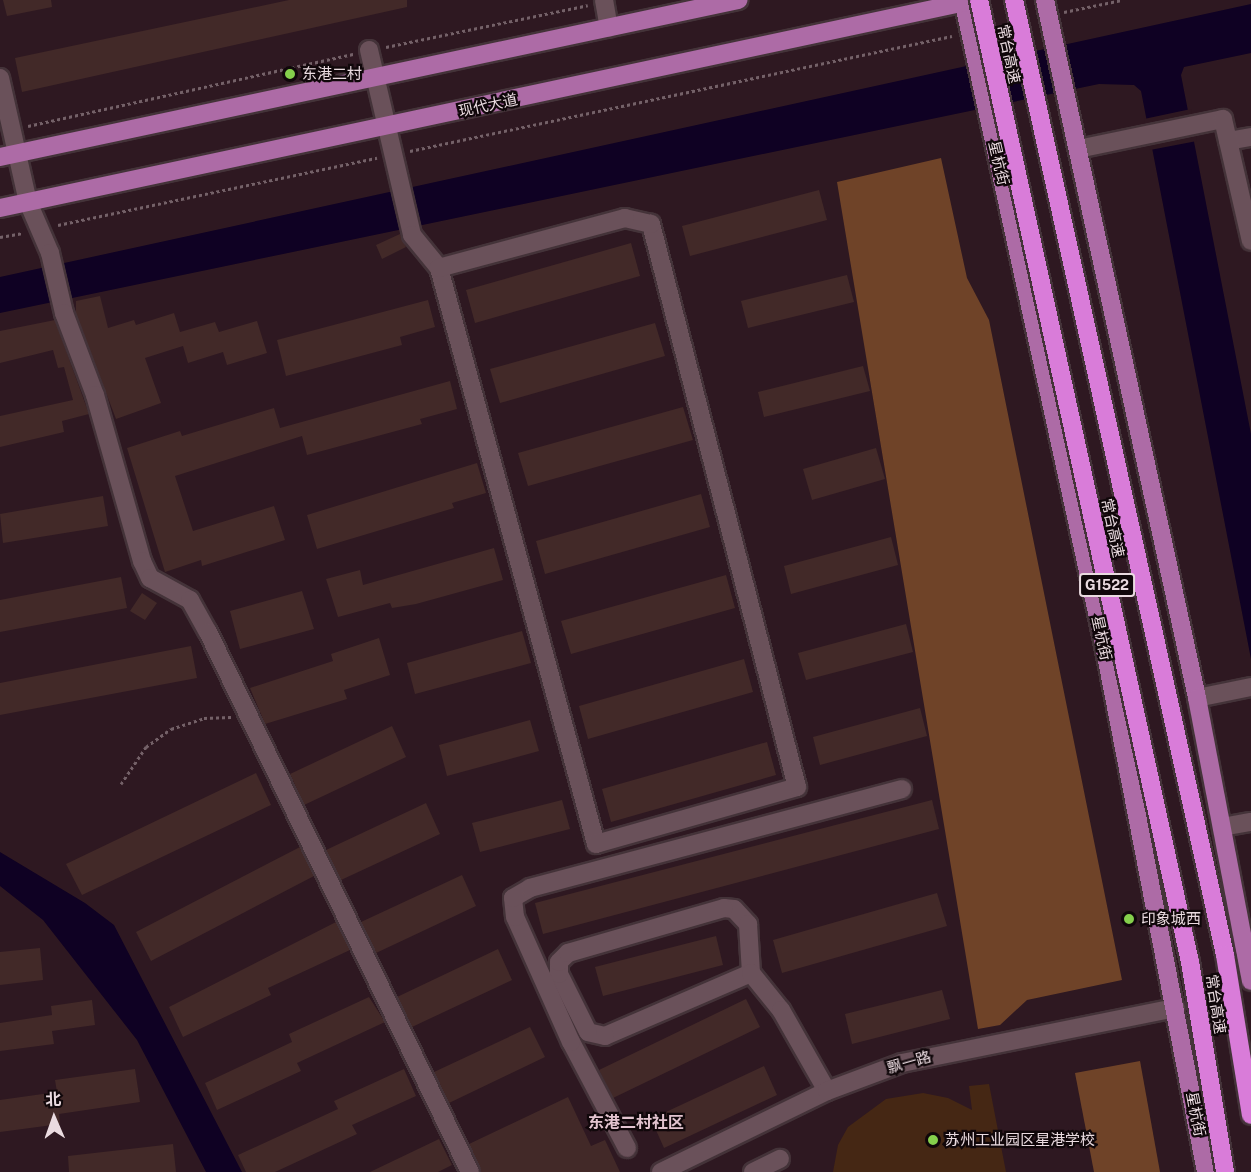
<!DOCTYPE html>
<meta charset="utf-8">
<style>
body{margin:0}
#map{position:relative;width:1251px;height:1172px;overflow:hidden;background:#2e1821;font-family:"Public Sans","Noto Sans SC",sans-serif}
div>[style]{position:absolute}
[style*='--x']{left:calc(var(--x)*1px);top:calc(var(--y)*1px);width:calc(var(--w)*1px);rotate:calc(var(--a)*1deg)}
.green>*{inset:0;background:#452714}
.forest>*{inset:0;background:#6f4328}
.water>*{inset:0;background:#0f0123}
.pier>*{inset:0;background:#2e1821}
.building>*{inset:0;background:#422928}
.path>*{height:3px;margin-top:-1.5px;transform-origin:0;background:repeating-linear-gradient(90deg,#746168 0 3px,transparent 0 6px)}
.roads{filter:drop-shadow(2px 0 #443339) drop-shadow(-2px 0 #443339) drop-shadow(0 2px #443339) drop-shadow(0 -2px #443339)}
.minor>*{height:18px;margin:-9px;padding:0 9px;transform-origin:9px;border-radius:9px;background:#6a515a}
.major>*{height:18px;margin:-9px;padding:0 9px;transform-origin:9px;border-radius:9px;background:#ad6ba6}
.bridges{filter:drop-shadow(2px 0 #443339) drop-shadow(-2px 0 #443339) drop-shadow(0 2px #443339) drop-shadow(0 -2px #443339)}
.highway-bridge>*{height:18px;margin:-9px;padding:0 9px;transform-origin:9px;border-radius:9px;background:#d97cd9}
.dots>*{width:16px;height:16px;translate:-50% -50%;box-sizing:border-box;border:3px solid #10070a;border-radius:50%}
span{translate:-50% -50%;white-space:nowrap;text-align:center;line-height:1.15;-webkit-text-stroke:4.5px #10070a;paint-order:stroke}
.shield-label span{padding:2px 4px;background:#10070a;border:2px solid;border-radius:4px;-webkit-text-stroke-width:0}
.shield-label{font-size:14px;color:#eadbe0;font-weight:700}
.street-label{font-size:15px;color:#eadbe0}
.poi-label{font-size:15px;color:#eadbe0}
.left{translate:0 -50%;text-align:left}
.neighbourhood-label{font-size:16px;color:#e3c4cf;font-weight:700}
.north{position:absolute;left:24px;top:1088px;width:60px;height:60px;-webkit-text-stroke:4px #10070a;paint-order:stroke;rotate:358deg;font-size:16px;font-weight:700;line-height:24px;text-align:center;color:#eadbe0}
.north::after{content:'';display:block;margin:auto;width:21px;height:27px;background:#eadbe0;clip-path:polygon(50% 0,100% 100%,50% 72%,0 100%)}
</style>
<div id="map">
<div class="green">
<div style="clip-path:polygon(989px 1084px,1006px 1172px,833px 1172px,838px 1145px,848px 1127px,886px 1099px,923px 1093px,948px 1098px,972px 1110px,969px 1086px)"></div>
</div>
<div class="forest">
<div style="clip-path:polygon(941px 158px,967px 278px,989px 320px,1122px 980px,1027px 1000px,1000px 1025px,978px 1029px,837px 182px)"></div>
<div style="clip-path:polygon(1140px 1061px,1160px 1172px,1094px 1172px,1075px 1073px)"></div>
</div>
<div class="water">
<div style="clip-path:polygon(1251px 4px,1251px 53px,1184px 67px,1181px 75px,1251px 434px,1251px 659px,1141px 91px,1134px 85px,1099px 84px,0 313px,0 277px)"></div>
<div style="clip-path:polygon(0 852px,85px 903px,114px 925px,242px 1172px,206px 1172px,137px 1040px,43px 920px,0 886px)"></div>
</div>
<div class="pier">
<div style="clip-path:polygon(1191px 109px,1197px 141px,1150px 150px,1144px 119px)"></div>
</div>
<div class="building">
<div style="clip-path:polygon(3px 0,51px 0,52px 7px,7px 16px)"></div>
<div style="clip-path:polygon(289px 0,407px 0,407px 7px,22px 92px,15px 58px)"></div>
<div style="clip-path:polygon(819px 190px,827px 220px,690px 256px,682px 226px)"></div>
<div style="clip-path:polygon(400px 234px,406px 247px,382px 259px,376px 245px)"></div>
<div style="clip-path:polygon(631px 243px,640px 276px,475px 323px,466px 290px)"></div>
<div style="clip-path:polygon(847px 275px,854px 302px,748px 328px,741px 301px)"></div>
<div style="clip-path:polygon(100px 296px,108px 328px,134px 320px,136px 325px,174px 313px,180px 332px,215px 322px,219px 332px,257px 321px,267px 353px,227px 365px,223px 352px,188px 363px,183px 346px,145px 358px,161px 403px,116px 419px,76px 314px,76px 301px)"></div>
<div style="clip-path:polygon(428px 300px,435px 327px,400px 337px,402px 345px,286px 376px,277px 340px)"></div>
<div style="clip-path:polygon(55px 320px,89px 414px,62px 421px,64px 432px,0 447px,0 416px,73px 400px,64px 367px,58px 368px,53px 350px,0 363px,0 331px)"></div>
<div style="clip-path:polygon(655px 323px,665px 356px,500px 403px,490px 369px)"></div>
<div style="clip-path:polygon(863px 366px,870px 391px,764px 417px,758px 392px)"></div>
<div style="clip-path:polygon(450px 381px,457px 409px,420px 419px,422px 424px,307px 455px,302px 436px,175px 476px,193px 531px,274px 506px,285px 540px,202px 566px,201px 560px,165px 572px,127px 448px,180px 431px,182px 436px,274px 408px,280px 428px)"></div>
<div style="clip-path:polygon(683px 407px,693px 440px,528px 486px,518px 453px)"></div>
<div style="clip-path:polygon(876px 448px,885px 479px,812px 500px,803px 469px)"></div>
<div style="clip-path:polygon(477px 463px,486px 493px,452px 503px,454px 508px,317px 549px,307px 515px)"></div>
<div style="clip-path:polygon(701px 494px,710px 527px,545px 574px,536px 541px)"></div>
<div style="clip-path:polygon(103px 496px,108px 526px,3px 543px,0 514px)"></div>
<div style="clip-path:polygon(891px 537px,898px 565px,791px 594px,784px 566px)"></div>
<div style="clip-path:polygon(494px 548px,503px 580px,416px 604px,392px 608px,390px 603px,338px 617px,326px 579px,360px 570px,363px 585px)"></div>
<div style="clip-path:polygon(726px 575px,735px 608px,571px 654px,561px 621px)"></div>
<div style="clip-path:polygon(121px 577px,127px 608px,0 632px,0 600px)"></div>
<div style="clip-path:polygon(302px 591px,314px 629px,240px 649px,230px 611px)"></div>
<div style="clip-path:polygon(142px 593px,157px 603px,145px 620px,130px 611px)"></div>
<div style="clip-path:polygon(906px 624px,913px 652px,806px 680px,798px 653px)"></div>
<div style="clip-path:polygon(522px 631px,531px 663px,415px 694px,407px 663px)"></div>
<div style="clip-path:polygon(379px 638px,390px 675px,344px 690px,347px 699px,265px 724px,250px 688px,333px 661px,331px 654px)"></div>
<div style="clip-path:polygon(191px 646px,197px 678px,0 715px,0 683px)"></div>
<div style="clip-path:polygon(744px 659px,753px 692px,588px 739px,579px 706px)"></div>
<div style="clip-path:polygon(920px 708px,927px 736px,820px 765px,813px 737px)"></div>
<div style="clip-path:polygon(530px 720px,539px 751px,447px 776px,439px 745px)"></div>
<div style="clip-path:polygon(392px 726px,406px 757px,304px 805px,290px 774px)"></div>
<div style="clip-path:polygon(767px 742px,776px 775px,611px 822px,602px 789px)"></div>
<div style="clip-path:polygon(256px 773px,271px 805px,82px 895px,66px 864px)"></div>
<div style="clip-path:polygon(562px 800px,570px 829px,480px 852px,472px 823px)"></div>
<div style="clip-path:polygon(932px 800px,939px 829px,543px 934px,535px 903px)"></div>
<div style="clip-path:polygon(426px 803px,440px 834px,341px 880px,326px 850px)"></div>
<div style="clip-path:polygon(300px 847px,314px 876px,151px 961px,136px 932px)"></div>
<div style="clip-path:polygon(462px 875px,476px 906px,376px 953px,361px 922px)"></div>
<div style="clip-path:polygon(937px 893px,947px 926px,782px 973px,773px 940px)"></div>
<div style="clip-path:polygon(336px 922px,350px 950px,268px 988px,271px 995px,183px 1037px,169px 1007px)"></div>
<div style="clip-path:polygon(716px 936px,723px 965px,603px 996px,595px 967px)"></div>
<div style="clip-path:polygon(40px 948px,43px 980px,0 985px,0 952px)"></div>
<div style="clip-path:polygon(498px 949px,512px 980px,412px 1027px,397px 997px)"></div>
<div style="clip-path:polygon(942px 990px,950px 1019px,852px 1044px,845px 1014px)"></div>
<div style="clip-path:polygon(369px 997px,385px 1022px,297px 1063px,301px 1071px,217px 1110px,205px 1083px,292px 1042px,289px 1034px)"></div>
<div style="clip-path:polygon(746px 999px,760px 1027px,613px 1098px,599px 1070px)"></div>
<div style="clip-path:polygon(92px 1000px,95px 1025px,52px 1031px,54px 1044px,0 1051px,0 1023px,52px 1015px,51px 1006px)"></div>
<div style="clip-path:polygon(530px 1027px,545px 1057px,449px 1103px,434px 1072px)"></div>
<div style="clip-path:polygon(764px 1066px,777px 1095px,664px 1148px,651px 1119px)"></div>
<div style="clip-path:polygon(135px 1069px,140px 1102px,59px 1114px,60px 1124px,0 1132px,0 1100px,57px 1092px,55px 1080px)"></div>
<div style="clip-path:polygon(404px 1069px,416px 1096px,352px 1125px,357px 1134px,275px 1172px,246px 1172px,238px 1155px,338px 1109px,334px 1101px)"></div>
<div style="clip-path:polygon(568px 1097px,591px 1146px,605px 1140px,620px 1172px,481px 1172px,469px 1144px)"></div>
<div style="clip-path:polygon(439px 1139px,452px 1165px,438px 1172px,370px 1172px)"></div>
<div style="clip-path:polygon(173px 1144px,176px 1172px,69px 1172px,68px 1156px)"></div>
</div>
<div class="path">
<div style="--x:1064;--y:12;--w:59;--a:-11.7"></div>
<div style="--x:386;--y:47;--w:206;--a:-11.7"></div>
<div style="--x:28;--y:126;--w:333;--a:-12.5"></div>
<div style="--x:410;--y:151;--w:554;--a:-11.98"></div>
<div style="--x:58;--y:225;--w:326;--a:-11.9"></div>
<div style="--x:0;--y:237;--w:22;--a:-10"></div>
<div style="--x:121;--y:784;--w:45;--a:-56"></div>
<div style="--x:146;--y:747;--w:31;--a:-36"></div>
<div style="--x:171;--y:729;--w:35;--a:-18"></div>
<div style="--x:204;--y:718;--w:27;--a:-2"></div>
</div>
<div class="roads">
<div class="minor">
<div style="--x:604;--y:0;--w:28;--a:80"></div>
<div style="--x:369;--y:50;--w:190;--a:76.9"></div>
<div style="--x:412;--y:235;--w:43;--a:50.7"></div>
<div style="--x:439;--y:268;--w:597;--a:74.75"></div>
<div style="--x:596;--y:844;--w:209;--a:-15.8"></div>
<div style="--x:797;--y:787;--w:582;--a:-104.54"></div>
<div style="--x:651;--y:224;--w:27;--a:-167"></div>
<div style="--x:625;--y:218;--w:193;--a:165"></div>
<div style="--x:0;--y:78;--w:127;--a:77.3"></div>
<div style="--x:28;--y:202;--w:56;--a:66.7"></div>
<div style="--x:50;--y:253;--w:62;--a:76.9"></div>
<div style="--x:64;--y:313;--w:88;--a:69.3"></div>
<div style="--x:95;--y:395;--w:173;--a:74.2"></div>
<div style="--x:142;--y:561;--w:19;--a:65"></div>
<div style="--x:150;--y:578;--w:46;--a:28.8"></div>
<div style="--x:190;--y:600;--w:37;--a:61"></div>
<div style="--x:208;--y:632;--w:600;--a:64.12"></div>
<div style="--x:1228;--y:141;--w:23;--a:-10"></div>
<div style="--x:1078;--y:149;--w:148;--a:-11.7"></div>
<div style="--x:1223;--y:119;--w:125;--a:77.1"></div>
<div style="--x:1197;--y:698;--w:55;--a:-11.5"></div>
<div style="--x:1222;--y:827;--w:29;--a:-10"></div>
<div style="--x:724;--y:908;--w:10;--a:6"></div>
<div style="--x:734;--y:909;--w:21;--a:47"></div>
<div style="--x:748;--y:924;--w:49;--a:86.5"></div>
<div style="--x:751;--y:973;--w:159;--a:156.7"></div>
<div style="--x:605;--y:1036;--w:17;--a:-167"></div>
<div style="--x:588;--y:1032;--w:65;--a:-116.6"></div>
<div style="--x:559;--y:974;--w:12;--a:-90"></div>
<div style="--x:559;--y:962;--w:13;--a:-45"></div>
<div style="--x:568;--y:953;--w:162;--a:-16.1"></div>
<div style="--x:751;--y:973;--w:48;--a:51"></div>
<div style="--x:781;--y:1010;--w:93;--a:60.4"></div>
<div style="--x:627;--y:1148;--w:120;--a:-117.8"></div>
<div style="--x:571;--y:1042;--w:137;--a:-114.1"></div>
<div style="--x:515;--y:917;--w:19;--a:-96"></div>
<div style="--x:513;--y:898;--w:20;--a:-30"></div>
<div style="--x:530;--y:888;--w:385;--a:-14.9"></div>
<div style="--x:661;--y:1172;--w:185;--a:-26"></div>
<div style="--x:827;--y:1091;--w:80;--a:-20.5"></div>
<div style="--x:902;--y:1063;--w:279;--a:-11.4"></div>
<div style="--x:753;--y:1172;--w:30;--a:-26"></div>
</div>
<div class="major">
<div style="--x:963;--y:0;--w:655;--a:77.66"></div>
<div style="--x:1103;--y:640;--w:542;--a:79.04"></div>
<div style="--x:1045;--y:0;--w:714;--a:77.71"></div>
<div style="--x:1197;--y:698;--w:288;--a:79.2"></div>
<div style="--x:0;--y:157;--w:755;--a:-12.01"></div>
<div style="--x:0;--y:208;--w:997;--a:-12.04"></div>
</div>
</div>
<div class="bridges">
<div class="highway-bridge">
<div style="--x:979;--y:0;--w:985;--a:77.63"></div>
<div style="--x:1190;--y:962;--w:213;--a:80.5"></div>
<div style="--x:1014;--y:0;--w:978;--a:77.54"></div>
<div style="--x:1225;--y:955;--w:162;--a:80.8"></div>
</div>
</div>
<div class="dots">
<div style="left:290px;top:74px;background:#85cf4c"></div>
<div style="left:1129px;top:919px;background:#85cf4c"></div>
<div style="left:933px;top:1140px;background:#85cf4c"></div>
</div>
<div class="shield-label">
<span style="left:1107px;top:585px">G1522</span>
</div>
<div class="street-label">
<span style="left:1009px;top:54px;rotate:78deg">常台高速</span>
<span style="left:488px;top:105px;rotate:-12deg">现代大道</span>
<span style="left:999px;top:163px;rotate:77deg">星杭街</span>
<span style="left:1113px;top:528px;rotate:78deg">常台高速</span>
<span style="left:1102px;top:638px;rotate:78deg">星杭街</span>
<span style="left:1216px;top:1004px;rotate:81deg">常台高速</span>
<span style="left:909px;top:1062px;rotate:-16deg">飘一路</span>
<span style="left:1196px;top:1114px;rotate:79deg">星杭街</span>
</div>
<div class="poi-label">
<span class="left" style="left:302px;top:74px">东港二村</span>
<span class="left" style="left:1141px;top:919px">印象城西</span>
<span class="left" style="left:945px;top:1140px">苏州工业园区星港学校</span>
</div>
<div class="neighbourhood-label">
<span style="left:636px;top:1123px">东港二村社区</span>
</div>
<div class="north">北</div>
</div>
